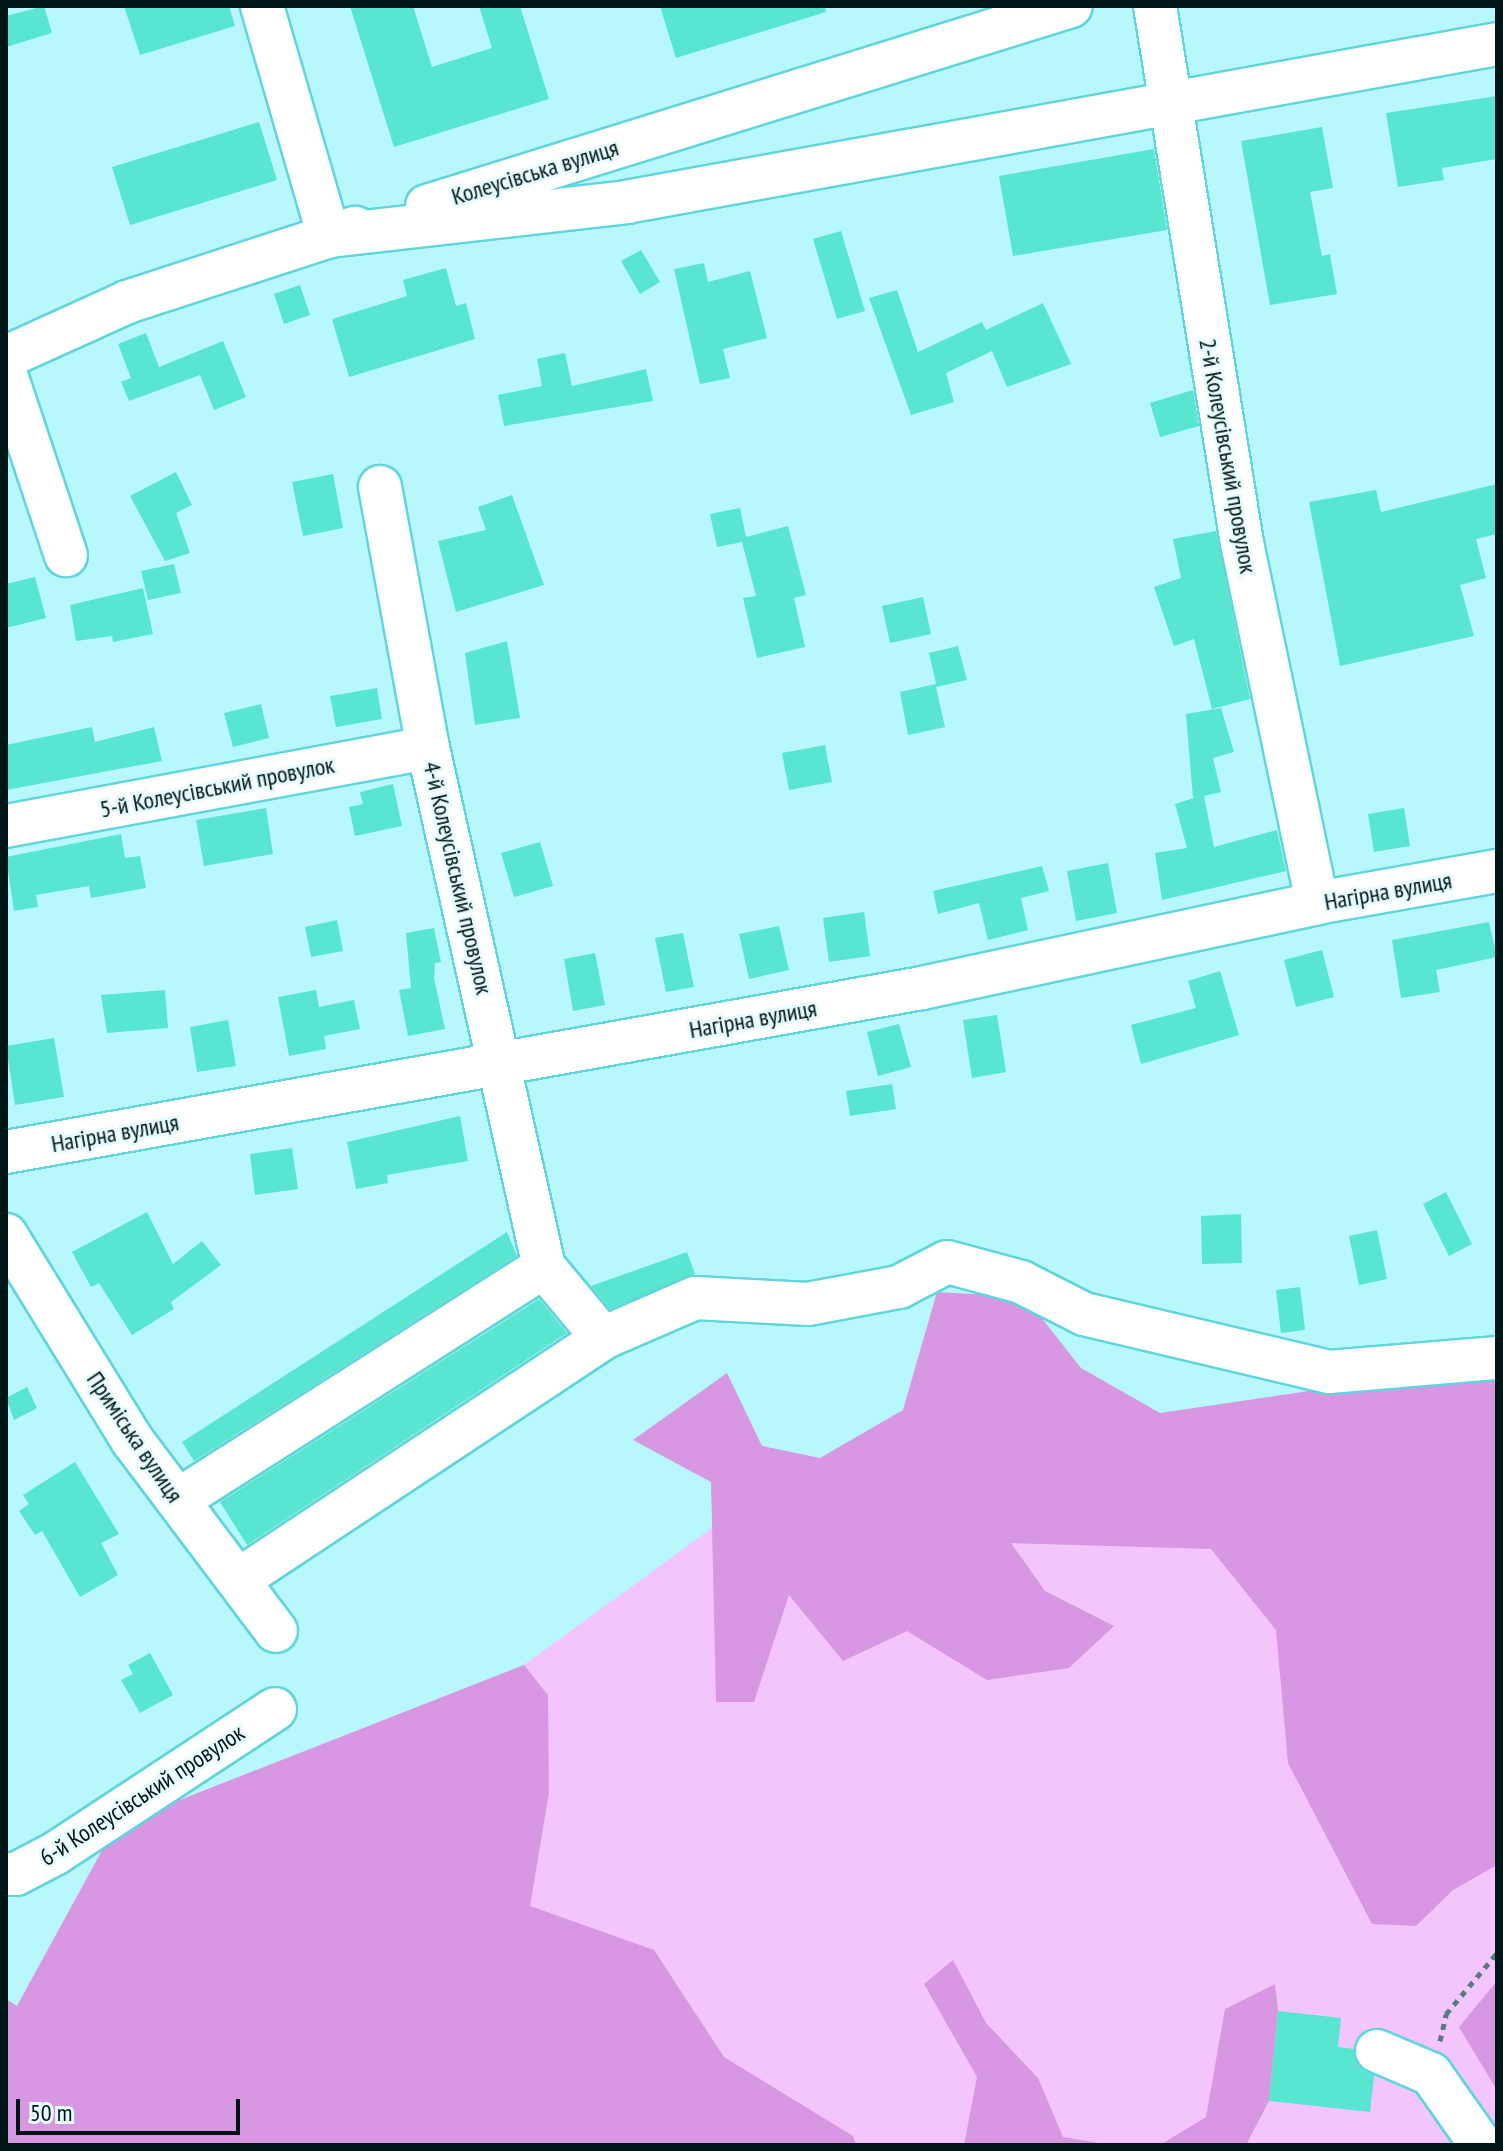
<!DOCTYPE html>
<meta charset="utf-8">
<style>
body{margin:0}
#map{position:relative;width:1503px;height:2151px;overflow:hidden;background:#b8f7fb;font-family:"PT Sans Narrow",sans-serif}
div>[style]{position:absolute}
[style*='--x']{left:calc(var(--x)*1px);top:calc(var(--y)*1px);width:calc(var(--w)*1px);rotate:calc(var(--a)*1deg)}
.green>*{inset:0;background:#f4c4fc}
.forest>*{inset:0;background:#d797e2}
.building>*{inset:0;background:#58e6d1}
.path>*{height:5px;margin-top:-2.5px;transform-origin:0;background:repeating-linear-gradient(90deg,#557d80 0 6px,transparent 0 12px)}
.roads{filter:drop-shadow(2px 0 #5fd5dd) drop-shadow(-2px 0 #5fd5dd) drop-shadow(0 2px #5fd5dd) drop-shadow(0 -2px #5fd5dd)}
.minor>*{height:42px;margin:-21px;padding:0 21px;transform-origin:21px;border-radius:21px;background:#fff}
span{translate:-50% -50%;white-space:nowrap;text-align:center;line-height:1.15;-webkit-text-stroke:6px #e7fbfd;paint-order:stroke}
.street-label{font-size:24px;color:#001516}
.frame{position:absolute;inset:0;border:8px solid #001516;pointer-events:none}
.scale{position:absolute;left:16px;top:2099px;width:224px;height:36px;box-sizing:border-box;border:4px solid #001516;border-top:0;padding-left:10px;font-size:24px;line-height:28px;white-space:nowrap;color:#001516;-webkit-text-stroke:6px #e7fbfd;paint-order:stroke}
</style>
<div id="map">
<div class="green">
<div style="clip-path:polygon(734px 1512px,1497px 1521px,1497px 2145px,6px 2145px,6px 1999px,17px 2006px,116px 1825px,524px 1665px)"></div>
</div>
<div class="forest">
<div style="clip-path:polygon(937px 1292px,1025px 1297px,1081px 1368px,1160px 1413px,1309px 1391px,1497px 1372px,1497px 1865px,1453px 1890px,1416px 1926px,1372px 1924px,1288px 1763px,1276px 1630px,1211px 1549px,1011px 1543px,1045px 1591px,1114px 1626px,1069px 1668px,987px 1680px,907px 1631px,843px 1661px,789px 1595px,754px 1702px,716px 1702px,711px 1482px,633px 1440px,727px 1373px,762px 1446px,820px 1458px,903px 1410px)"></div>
<div style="clip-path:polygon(524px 1665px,548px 1695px,549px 1792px,530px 1906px,654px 1950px,724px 2057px,853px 2136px,856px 2145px,6px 2145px,6px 1999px,17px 2006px,116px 1825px)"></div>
<div style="clip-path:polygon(953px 1960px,986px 2023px,1038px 2078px,1063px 2137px,1111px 2145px,964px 2145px,977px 2077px,924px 1984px)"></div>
<div style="clip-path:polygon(1497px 1981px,1497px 2090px,1459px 2027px)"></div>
<div style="clip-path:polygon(1275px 1984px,1278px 2011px,1269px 2101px,1246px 2145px,1160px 2145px,1206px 2117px,1225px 2009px)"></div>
</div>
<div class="building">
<div style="clip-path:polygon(44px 6px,52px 33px,6px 47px,6px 16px)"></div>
<div style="clip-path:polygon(124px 6px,229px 6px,235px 26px,140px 55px)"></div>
<div style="clip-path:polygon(350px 6px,413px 6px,432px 67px,492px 48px,479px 6px,520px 6px,549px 99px,394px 147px)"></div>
<div style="clip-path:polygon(660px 6px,825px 6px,826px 12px,676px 58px)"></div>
<div style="clip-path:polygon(1497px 96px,1497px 159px,1442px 168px,1444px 180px,1398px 187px,1386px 113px)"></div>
<div style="clip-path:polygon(259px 122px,277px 180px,130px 225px,112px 167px)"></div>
<div style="clip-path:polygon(1322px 127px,1333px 188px,1310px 192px,1322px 256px,1330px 254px,1337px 294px,1270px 305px,1241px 141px)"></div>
<div style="clip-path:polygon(1154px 149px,1167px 230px,1013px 256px,999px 176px)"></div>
<div style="clip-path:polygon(841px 231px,865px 311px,837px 319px,813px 239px)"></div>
<div style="clip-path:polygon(641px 250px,660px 282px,640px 294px,621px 261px)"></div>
<div style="clip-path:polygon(704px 263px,708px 282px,750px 271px,767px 338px,723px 349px,730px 378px,700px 384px,674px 269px)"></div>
<div style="clip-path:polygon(446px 268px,456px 306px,466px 303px,475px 339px,349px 377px,332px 319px,407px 296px,403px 280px)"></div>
<div style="clip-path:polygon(300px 285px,310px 315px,284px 324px,274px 294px)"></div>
<div style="clip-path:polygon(897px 290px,918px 352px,982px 322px,986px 330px,1043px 303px,1071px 364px,1007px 387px,992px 351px,946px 373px,954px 402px,911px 415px,869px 298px)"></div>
<div style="clip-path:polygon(146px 333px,159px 367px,223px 341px,246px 397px,214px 410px,200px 375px,129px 401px,121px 382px,131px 378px,118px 344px)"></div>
<div style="clip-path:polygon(565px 353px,572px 386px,646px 369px,653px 401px,504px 426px,498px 395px,542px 386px,537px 359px)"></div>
<div style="clip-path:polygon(1193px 390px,1199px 426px,1160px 437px,1150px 403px)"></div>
<div style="clip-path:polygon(176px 472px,192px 505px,176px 513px,190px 553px,165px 561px,130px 496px)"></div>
<div style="clip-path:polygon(333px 474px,343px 528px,303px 536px,292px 482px)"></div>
<div style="clip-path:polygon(1497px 484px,1497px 534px,1476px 539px,1486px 578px,1460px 585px,1474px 636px,1340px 666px,1309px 502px,1376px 490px,1381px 512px)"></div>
<div style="clip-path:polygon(512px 495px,544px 585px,456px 612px,438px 541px,486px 530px,478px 507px)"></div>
<div style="clip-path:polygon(740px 508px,746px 537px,788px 526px,806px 595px,794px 598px,805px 647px,757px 658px,743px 598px,756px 596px,742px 542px,717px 547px,710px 514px)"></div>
<div style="clip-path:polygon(1216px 531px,1250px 699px,1212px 709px,1194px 639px,1174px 646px,1154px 587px,1181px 578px,1173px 539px)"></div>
<div style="clip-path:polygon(174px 564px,181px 593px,148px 600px,141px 571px)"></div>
<div style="clip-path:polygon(35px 577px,46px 618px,6px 628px,6px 584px)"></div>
<div style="clip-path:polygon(143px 588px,153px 634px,113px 642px,112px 636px,76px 641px,70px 605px)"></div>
<div style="clip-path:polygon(923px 597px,931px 634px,890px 643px,882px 606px)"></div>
<div style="clip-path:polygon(507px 641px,520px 718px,475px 725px,465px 653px)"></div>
<div style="clip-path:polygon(958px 646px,967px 680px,936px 687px,945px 727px,908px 735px,900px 692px,936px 684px,929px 653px)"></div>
<div style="clip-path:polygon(377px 688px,382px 719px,336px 727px,330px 696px)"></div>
<div style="clip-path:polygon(261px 704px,269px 738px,233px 747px,224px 713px)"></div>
<div style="clip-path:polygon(1221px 708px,1234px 752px,1213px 758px,1221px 792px,1204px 796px,1214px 847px,1277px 830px,1286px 871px,1162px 900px,1155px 853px,1187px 848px,1175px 804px,1197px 797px,1193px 798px,1186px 714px)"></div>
<div style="clip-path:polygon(92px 727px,95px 742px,154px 727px,162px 761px,6px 790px,6px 745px)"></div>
<div style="clip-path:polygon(825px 745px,832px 782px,789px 790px,782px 753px)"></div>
<div style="clip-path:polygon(393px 784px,402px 826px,355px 836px,349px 807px,363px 804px,360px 792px)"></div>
<div style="clip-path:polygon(266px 808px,273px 854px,204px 866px,196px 820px)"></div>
<div style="clip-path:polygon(1404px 808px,1410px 846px,1374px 852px,1368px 814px)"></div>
<div style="clip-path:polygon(121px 834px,125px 858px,140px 856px,146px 888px,91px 898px,89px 886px,36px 895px,38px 907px,14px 911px,6px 857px)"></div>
<div style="clip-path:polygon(540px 842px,553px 886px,514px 897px,501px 853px)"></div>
<div style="clip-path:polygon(1108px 863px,1117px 913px,1076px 921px,1067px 871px)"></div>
<div style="clip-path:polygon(1042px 866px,1049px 891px,1021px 898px,1028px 930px,988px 940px,979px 903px,938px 914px,933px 891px)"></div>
<div style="clip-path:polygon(864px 912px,870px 956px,829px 962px,823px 918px)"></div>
<div style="clip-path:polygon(337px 920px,343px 951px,311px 957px,305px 927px)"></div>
<div style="clip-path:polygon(1489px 922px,1497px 957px,1436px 970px,1440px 992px,1401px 998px,1392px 940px)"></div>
<div style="clip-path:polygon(779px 926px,789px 970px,749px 979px,739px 934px)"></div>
<div style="clip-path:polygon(434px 928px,441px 962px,435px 963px,434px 978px,445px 1029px,408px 1036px,399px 990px,411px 988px,406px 933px)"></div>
<div style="clip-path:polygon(683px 933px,694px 987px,666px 992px,655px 938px)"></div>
<div style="clip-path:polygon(1322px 950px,1334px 997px,1296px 1007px,1284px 960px)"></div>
<div style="clip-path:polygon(595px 953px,605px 1005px,573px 1011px,564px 959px)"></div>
<div style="clip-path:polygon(1220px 971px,1239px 1035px,1141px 1064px,1131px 1025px,1196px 1008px,1188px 981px)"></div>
<div style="clip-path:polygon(165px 990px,168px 1028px,107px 1033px,101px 995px)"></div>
<div style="clip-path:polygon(316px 990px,319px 1007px,354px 1000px,360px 1029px,324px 1036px,326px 1049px,289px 1056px,278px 997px)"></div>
<div style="clip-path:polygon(997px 1015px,1006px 1072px,972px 1078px,963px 1020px)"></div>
<div style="clip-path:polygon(228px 1020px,236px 1066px,197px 1072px,190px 1027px)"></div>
<div style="clip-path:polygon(899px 1024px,911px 1067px,878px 1076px,867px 1032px)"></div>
<div style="clip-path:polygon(54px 1038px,64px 1097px,15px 1105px,6px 1046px)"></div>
<div style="clip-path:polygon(892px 1084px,896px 1109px,850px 1116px,846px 1091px)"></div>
<div style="clip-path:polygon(460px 1116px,468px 1161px,387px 1175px,388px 1183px,356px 1189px,347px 1142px)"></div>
<div style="clip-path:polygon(292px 1148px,298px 1189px,255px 1195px,250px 1154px)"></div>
<div style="clip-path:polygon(1446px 1192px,1472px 1244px,1449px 1256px,1423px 1204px)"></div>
<div style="clip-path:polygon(147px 1212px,173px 1264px,202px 1241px,221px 1265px,171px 1302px,174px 1309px,132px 1335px,99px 1283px,91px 1287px,72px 1252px)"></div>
<div style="clip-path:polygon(1241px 1214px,1242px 1263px,1202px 1264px,1201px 1216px)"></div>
<div style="clip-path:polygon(1377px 1230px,1387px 1279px,1359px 1285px,1349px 1236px)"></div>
<div style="clip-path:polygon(507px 1232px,517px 1256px,194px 1461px,182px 1442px)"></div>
<div style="clip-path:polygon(687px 1252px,695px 1274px,610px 1309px,591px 1286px)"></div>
<div style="clip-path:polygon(1300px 1287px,1305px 1330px,1281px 1333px,1276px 1290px)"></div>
<div style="clip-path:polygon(539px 1299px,567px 1333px,247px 1545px,220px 1502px)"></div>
<div style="clip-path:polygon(27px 1387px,37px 1408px,14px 1420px,6px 1398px)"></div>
<div style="clip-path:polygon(75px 1462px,119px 1534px,101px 1543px,118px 1575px,80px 1597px,42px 1531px,35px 1535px,19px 1511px,29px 1504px,23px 1495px)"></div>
<div style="clip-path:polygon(150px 1653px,173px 1695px,140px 1713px,121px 1680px,133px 1674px,128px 1665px)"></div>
<div style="clip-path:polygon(1278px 2011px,1341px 2018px,1338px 2047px,1354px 2049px,1358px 2066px,1374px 2076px,1370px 2112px,1269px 2101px)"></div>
</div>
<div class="path">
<div style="--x:1440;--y:2041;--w:28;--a:-77"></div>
<div style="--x:1446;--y:2014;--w:80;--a:-50.1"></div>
</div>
<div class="roads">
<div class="minor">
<div style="--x:262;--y:6;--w:240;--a:73.8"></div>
<div style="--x:329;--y:236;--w:299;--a:-6.5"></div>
<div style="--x:626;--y:202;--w:885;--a:-10.28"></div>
<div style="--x:1155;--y:6;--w:544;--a:80.8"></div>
<div style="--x:1242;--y:543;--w:368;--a:78.2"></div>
<div style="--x:427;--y:206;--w:674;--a:-17.25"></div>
<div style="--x:6;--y:357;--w:133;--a:-24.4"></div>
<div style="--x:127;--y:302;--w:240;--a:-18"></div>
<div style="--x:6;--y:375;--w:190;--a:71.6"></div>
<div style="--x:380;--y:487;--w:265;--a:79.6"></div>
<div style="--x:428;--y:748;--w:532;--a:77.4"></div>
<div style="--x:544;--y:1267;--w:92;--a:50.3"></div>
<div style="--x:603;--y:1338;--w:100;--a:-23.5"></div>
<div style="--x:695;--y:1298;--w:113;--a:3"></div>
<div style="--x:808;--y:1304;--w:93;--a:-10.6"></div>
<div style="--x:899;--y:1287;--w:54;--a:-27.5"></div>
<div style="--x:947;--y:1262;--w:77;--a:15.1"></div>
<div style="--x:1021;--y:1282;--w:71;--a:26.9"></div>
<div style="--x:1084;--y:1314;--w:252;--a:13.3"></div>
<div style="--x:1329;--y:1372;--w:169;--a:-4.8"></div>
<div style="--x:6;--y:826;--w:429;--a:-10.5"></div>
<div style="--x:6;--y:1152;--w:931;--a:-10.15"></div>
<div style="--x:922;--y:988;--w:404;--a:-12.1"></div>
<div style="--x:1317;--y:903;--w:183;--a:-10.1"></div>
<div style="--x:6;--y:1235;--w:241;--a:58.4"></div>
<div style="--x:132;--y:1440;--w:239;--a:53"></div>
<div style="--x:178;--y:1500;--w:434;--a:-32.5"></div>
<div style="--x:238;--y:1580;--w:438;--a:-33.5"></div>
<div style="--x:6;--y:1874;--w:10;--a:0"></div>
<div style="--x:16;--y:1874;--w:45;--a:-27.7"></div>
<div style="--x:56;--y:1853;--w:262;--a:-33.3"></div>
<div style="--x:1377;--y:2051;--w:59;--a:23.1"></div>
<div style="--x:1431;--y:2074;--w:87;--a:54.8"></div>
</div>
</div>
<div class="street-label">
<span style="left:535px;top:172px;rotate:-17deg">Колеусівська вулиця</span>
<span style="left:1228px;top:456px;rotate:80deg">2-й Колеусівський провулок</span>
<span style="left:217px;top:787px;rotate:-11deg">5-й Колеусівський провулок</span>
<span style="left:458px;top:878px;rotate:77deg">4-й Колеусівський провулок</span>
<span style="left:1388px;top:891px;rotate:-10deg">Нагірна вулиця</span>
<span style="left:753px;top:1019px;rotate:-10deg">Нагірна вулиця</span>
<span style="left:115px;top:1133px;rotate:-10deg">Нагірна вулиця</span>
<span style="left:135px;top:1437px;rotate:56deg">Приміська вулиця</span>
<span style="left:142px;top:1795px;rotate:-33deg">6-й Колеусівський провулок</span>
</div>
<div class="frame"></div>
<div class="scale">50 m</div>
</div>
